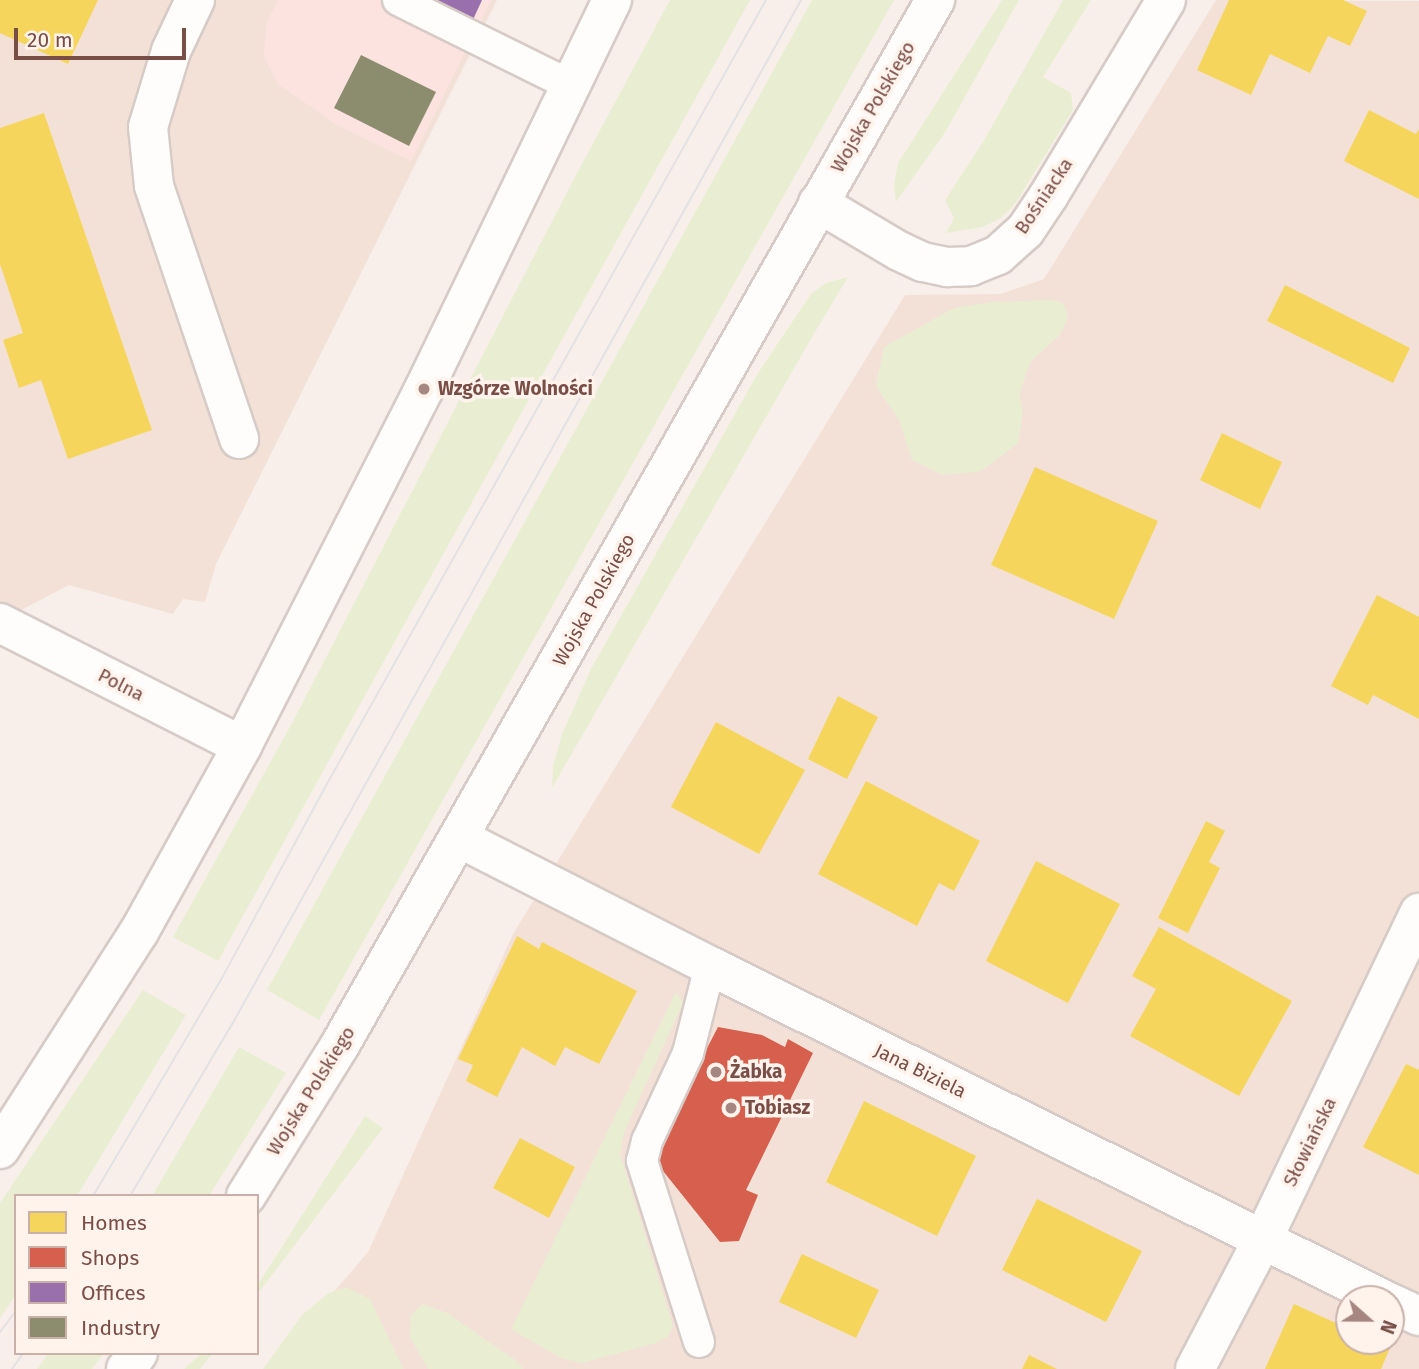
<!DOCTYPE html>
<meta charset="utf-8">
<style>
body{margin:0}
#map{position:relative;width:1419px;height:1369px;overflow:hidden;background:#f8efea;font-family:"Fira Sans",sans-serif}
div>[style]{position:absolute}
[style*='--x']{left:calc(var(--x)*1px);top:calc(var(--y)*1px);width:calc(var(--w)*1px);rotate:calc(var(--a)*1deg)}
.residential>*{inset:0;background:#f3e1d8}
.commercial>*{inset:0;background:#fce3e0}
.green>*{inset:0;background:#e9eed3}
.homes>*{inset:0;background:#f6d55c}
.shops>*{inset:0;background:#d6604d}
.offices>*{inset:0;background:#9970ab}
.industry>*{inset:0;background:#8c8c6e}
.roads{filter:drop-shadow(2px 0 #d6cbc6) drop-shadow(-2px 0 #d6cbc6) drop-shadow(0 2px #d6cbc6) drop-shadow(0 -2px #d6cbc6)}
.lane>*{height:30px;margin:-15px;padding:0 15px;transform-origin:15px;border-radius:15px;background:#fefdfc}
.street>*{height:38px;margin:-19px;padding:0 19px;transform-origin:19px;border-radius:19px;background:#fefdfc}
.secondary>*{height:38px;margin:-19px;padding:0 19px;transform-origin:19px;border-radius:19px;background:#fefdfc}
.tram>*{height:2px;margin:-1px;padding:0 1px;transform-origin:1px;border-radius:1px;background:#e4e1e5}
.dots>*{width:19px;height:19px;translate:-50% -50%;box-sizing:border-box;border:4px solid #fff3ec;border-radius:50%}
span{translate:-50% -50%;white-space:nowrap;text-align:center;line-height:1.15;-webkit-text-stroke:7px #fff3ec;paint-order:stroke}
.street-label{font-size:19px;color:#794e47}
.poi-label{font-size:19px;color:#794e47;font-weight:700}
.left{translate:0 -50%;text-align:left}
.legend{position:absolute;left:14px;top:1194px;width:245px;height:161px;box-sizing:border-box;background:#fff3ec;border:2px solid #c9b1aa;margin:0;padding:9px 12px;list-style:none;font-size:21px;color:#794e47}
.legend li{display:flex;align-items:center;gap:14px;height:35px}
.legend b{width:35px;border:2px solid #c9b1aa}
.north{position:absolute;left:1335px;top:1285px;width:70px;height:70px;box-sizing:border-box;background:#fff3ec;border:2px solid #c9b1aa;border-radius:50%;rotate:111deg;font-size:19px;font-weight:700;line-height:28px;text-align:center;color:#794e47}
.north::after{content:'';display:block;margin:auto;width:24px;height:32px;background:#a58680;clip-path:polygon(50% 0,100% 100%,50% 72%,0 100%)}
.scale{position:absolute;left:14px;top:28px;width:172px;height:32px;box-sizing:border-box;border:4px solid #794e47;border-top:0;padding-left:9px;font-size:21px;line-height:24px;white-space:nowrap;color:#794e47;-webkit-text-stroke:5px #fff3ec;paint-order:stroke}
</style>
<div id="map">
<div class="residential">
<div style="clip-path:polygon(0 0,497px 0,216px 564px,205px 602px,183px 599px,173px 614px,69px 585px,0 621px)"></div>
<div style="clip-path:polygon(evenodd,1216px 0,1419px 1px,1419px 1369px,268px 1369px,368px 1252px,513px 934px,905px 295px,1001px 294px,1044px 279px,1216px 0,1349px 1299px,1391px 1299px,1391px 1341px,1349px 1341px,1349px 1299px)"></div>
</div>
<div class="commercial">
<div style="clip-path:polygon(278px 0,491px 0,411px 161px,337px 125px,278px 84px,264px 57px,266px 24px)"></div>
</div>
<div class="green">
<div style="clip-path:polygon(670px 0,750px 0,218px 961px,173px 937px,291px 725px,576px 175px)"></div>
<div style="clip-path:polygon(812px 0,894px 0,319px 1020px,267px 990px)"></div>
<div style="clip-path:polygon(1002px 0,1019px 0,946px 131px,896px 202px,894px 185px,898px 163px)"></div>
<div style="clip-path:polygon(1063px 0,1091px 0,1043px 77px,1071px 93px,1073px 110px,1015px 204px,1001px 218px,983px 227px,946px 233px,954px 218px,945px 200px,983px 142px)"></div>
<div style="clip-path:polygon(848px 277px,815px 332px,552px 788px,553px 766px,562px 734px,591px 669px,758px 373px,811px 294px,826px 283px)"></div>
<div style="clip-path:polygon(1051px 300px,1063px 303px,1068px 317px,1060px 335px,1030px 362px,1019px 395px,1023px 413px,1018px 443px,981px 471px,943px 475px,912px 460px,899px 420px,876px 386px,884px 347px,954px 308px,993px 302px)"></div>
<div style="clip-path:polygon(143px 990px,186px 1015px,77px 1196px,16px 1196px,16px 1295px,0 1318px,0 1203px)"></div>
<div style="clip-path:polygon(676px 992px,683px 1003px,624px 1132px,620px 1154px,673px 1326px,667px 1337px,656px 1343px,582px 1363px,561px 1358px,511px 1329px)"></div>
<div style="clip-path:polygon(239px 1047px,286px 1073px,209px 1196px,152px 1196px)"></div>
<div style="clip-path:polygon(365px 1116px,383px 1128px,257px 1295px,257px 1286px)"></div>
<div style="clip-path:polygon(346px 1287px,370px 1299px,403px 1369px,263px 1369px,302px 1315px,327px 1294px)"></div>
<div style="clip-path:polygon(422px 1304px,447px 1313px,515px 1360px,524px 1369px,428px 1369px,410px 1337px,411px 1315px)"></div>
<div style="clip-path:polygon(49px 1353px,104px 1353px,92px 1369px,37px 1369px)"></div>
<div style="clip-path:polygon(202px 1353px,213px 1353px,200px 1369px,184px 1369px)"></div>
</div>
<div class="homes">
<div style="clip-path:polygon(0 0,98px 0,68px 64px,0 33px)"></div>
<div style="clip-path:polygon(1229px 0,1343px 0,1367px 11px,1350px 46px,1328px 36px,1310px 73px,1270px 54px,1251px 95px,1197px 70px)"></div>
<div style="clip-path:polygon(1369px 110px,1416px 134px,1419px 129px,1419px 199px,1344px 161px)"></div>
<div style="clip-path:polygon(44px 113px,152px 430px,68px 459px,41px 380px,19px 388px,3px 340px,23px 333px,0 264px,0 128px)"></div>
<div style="clip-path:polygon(1285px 285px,1410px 348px,1393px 383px,1267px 321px)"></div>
<div style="clip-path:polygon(1222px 433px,1282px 462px,1260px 509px,1200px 480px)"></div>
<div style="clip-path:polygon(1035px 467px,1158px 521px,1114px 619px,991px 565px)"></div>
<div style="clip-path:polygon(1377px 595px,1419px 617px,1419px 719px,1373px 695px,1368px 705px,1331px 686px)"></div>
<div style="clip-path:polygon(838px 696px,878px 717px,847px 779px,808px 759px)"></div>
<div style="clip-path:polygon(716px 722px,805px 770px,759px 854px,671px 807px)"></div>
<div style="clip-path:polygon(866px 781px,980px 841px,954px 891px,939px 883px,917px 926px,818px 874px)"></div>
<div style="clip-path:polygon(1206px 821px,1225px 831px,1209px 862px,1220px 868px,1188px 933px,1158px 918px)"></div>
<div style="clip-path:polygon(1036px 861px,1120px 904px,1068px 1003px,986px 961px)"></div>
<div style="clip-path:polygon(1159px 927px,1292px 1001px,1239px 1096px,1130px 1036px,1156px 989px,1132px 976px)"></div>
<div style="clip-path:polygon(517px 936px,539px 949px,542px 942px,637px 991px,599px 1064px,565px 1047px,555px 1066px,522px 1047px,497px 1097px,466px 1081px,473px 1065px,458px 1059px)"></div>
<div style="clip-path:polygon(1406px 1064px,1419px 1070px,1419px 1175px,1363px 1147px)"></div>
<div style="clip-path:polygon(864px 1101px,976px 1156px,937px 1236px,826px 1182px)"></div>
<div style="clip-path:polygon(520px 1138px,575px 1167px,549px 1218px,493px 1188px)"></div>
<div style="clip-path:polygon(1037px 1199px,1142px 1251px,1106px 1322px,1002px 1270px)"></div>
<div style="clip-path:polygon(802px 1254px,879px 1290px,856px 1338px,779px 1302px)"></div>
<div style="clip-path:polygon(1294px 1304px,1349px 1329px,1349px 1341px,1376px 1341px,1390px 1348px,1381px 1369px,1265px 1369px)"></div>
<div style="clip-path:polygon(1029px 1355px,1057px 1369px,1022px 1369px)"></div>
</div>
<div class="shops">
<div style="clip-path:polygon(718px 1027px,762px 1035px,785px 1047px,788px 1039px,813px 1053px,746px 1190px,758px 1195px,739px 1241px,720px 1242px,651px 1156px)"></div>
</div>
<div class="offices">
<div style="clip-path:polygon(424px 0,482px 0,471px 24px)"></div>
</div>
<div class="industry">
<div style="clip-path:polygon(361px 55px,436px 92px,409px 146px,334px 108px)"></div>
</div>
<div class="roads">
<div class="lane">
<div style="--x:398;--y:0;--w:192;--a:26.3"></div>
<div style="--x:699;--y:1342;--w:190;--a:-107.5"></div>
<div style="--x:642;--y:1161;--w:21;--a:-76"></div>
<div style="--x:647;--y:1141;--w:97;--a:-65"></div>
<div style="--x:688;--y:1053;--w:90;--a:-75.8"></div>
</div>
<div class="street">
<div style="--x:195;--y:0;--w:56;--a:115.2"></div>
<div style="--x:171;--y:51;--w:79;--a:106.8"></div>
<div style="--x:148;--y:127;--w:59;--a:84.2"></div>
<div style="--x:154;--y:186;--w:267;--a:71.4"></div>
<div style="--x:818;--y:203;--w:94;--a:30.7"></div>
<div style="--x:899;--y:251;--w:26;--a:25"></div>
<div style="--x:923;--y:262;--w:25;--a:12"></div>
<div style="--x:947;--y:267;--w:24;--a:-2"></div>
<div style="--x:971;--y:266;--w:29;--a:-22"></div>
<div style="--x:998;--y:255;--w:36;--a:-42"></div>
<div style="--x:1025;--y:231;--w:43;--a:-56.3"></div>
<div style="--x:1049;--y:195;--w:227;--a:-59"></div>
<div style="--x:0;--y:623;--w:271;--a:26.9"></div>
<div style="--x:459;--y:838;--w:282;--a:27"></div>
<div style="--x:710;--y:966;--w:751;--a:26.33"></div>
<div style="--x:1391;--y:1303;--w:31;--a:25"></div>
<div style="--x:1195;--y:1369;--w:144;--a:-62.4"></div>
<div style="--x:1262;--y:1241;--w:364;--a:-64.4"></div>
</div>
<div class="secondary">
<div style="--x:0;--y:1149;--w:258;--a:-57.4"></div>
<div style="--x:139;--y:932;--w:213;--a:-61"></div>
<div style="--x:242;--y:746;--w:401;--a:-63"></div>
<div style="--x:424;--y:389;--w:432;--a:-64.2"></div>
<div style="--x:246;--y:1196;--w:178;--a:-58.1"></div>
<div style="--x:340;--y:1045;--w:1203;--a:-60.34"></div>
<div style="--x:126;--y:1369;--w:20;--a:-53"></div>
</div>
</div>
<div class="tram">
<div style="--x:93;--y:1196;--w:253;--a:-59.4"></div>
<div style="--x:222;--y:978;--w:213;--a:-61.6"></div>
<div style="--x:323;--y:791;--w:907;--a:-60.75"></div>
<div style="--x:130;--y:1196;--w:206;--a:-59.3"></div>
<div style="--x:235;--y:1019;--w:1166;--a:-60.95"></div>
<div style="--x:0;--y:1332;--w:26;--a:-53"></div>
<div style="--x:12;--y:1369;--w:19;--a:-55"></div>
</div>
<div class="dots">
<div style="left:424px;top:389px;background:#a58680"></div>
<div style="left:716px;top:1072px;background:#a58680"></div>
<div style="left:731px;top:1108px;background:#a58680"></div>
</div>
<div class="street-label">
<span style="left:873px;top:107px;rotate:-60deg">Wojska Polskiego</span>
<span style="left:1044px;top:196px;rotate:-56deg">Bośniacka</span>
<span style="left:594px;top:600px;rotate:-61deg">Wojska Polskiego</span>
<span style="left:121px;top:685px;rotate:27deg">Polna</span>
<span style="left:920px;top:1071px;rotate:26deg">Jana Biziela</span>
<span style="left:311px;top:1091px;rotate:-58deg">Wojska Polskiego</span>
<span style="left:1310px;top:1142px;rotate:-64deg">Słowiańska</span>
</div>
<div class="poi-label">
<span class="left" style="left:438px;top:389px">Wzgórze Wolności</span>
<span class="left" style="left:730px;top:1072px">Żabka</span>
<span class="left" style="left:745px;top:1108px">Tobiasz</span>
</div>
<ul class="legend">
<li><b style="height:19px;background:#f6d55c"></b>Homes</li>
<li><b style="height:19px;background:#d6604d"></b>Shops</li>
<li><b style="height:19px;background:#9970ab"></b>Offices</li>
<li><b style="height:19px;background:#8c8c6e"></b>Industry</li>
</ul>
<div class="north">N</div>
<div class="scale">20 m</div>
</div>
